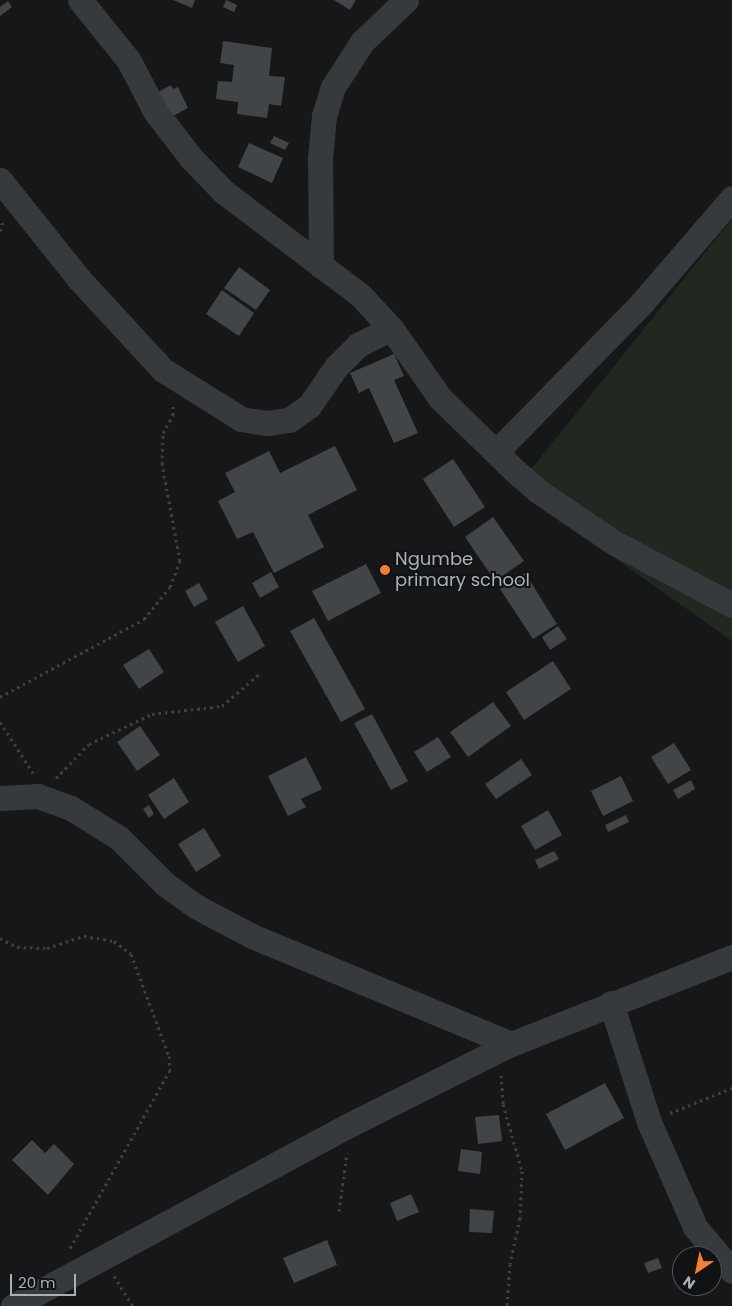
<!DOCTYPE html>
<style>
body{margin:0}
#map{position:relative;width:732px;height:1306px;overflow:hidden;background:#161718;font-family:Poppins,sans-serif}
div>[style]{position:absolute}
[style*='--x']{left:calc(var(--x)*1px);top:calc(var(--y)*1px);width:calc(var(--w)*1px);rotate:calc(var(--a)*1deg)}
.green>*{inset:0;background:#212820}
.building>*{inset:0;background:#424548}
.path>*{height:3px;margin-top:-1.5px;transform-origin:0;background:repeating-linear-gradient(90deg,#3d4144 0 2.5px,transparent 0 6.5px)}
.minor>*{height:25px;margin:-12.5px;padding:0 12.5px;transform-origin:12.5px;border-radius:12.5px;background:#373a3d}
.dots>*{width:14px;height:14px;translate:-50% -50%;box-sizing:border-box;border:2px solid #111213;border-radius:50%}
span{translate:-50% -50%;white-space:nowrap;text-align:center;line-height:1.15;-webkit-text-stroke:4px #111213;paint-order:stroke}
.poi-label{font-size:18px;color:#a8b1b8}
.left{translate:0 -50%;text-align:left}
.north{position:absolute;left:672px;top:1246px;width:50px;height:50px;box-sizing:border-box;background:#111213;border:1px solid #4d5255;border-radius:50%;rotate:214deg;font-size:14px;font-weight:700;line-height:20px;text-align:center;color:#a8b1b8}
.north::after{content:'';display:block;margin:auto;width:18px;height:22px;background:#f47f32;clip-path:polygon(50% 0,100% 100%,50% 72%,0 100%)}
.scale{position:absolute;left:10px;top:1274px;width:66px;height:22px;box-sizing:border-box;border:2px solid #a8b1b8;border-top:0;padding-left:6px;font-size:15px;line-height:18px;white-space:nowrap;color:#a8b1b8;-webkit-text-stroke:4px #111213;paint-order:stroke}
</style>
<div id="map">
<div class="green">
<div style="clip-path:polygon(732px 219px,732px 641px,516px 488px)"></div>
</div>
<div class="building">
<div style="clip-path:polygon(173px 0,195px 0,192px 8px)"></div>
<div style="clip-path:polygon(226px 0,237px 5px,234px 12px,223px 7px)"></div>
<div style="clip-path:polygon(334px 0,356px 0,350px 10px)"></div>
<div style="clip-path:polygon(8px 1px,12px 7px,0 16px,0 7px)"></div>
<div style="clip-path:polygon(223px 41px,272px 48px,269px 76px,285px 77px,281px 106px,269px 104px,267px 118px,237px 114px,238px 102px,216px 99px,218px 81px,232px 82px,234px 65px,220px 63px)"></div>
<div style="clip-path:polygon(171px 85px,173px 89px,178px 87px,188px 108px,171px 117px,158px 92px)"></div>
<div style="clip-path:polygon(274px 136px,289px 143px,285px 150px,270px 143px)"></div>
<div style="clip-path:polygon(249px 143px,283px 158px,272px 183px,238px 167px)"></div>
<div style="clip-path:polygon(239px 267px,270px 290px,256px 310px,224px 288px)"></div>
<div style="clip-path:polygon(222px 290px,254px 313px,239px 336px,206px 314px)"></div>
<div style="clip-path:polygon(394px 354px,404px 376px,394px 380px,418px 433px,394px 443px,369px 388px,359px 393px,350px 373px)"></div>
<div style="clip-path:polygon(335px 446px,357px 490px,308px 515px,324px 547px,274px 573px,253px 532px,237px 539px,218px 501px,235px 492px,225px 473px,269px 451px,280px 473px)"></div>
<div style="clip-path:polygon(453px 459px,485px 507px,454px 527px,423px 479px)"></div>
<div style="clip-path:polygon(493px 517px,524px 561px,495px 581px,465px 537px)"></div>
<div style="clip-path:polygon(366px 564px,381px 593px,328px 621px,312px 591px)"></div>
<div style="clip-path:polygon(271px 572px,279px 587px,260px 598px,252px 583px)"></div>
<div style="clip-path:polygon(525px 573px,557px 624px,533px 639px,500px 589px)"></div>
<div style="clip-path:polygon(199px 583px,208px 599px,194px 607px,185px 591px)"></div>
<div style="clip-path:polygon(243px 606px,265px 646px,238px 662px,215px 622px)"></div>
<div style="clip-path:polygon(314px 618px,365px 709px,341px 722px,290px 631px)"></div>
<div style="clip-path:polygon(558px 626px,567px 639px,550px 650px,542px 637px)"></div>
<div style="clip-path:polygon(149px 649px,164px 672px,139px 689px,123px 665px)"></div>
<div style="clip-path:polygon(553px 661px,571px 689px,524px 720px,506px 692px)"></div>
<div style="clip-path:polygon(493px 702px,511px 726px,468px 757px,450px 732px)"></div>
<div style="clip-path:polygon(372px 714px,408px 781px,391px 790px,354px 723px)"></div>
<div style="clip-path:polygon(140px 726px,160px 755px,137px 771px,117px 742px)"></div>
<div style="clip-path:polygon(438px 737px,451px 757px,427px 772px,414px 752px)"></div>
<div style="clip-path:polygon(674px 743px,691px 770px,668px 784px,651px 757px)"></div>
<div style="clip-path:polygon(306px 757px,322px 789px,301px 799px,306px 807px,288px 816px,268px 776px)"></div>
<div style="clip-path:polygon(521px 759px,532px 775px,496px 799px,485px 784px)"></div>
<div style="clip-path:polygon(621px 776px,633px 801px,603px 816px,591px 791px)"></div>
<div style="clip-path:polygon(174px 778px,189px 802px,164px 819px,148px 795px)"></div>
<div style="clip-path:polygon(691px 780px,695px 789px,678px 799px,673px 790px)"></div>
<div style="clip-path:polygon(149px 805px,154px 814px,149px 818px,143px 809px)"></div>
<div style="clip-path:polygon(548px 810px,562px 835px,535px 850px,521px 826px)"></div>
<div style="clip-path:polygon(626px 815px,629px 822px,608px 832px,605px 825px)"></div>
<div style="clip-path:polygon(204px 828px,221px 856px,196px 872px,178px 844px)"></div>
<div style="clip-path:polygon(554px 851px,559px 859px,539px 869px,535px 860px)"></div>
<div style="clip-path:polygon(605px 1083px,624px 1118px,565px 1150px,546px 1114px)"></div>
<div style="clip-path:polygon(499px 1115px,502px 1141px,478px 1144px,475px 1117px)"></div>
<div style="clip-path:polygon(32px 1140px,45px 1153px,54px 1144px,74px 1164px,48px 1195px,12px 1160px)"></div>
<div style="clip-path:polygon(461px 1149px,482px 1152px,480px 1174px,458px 1171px)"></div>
<div style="clip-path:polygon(411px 1194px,419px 1212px,397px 1221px,390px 1203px)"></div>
<div style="clip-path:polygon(470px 1209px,494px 1211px,492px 1233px,469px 1232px)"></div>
<div style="clip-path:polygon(327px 1240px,337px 1265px,294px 1283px,283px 1258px)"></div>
<div style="clip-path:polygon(658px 1258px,662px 1268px,648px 1273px,644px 1263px)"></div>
</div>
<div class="path">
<div style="--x:0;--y:231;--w:9;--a:-72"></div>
<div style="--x:0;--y:697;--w:164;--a:-28.4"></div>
<div style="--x:144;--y:619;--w:41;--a:-50.9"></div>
<div style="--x:170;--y:587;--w:28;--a:-69"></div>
<div style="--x:180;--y:561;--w:99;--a:-100.5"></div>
<div style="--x:162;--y:464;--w:31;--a:-88"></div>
<div style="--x:163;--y:433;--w:21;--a:-61"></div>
<div style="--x:173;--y:415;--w:11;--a:-90"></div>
<div style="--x:0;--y:722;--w:61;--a:57.1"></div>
<div style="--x:56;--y:778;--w:47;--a:-45.9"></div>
<div style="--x:89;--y:744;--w:70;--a:-25.5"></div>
<div style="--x:152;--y:714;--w:70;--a:-6.5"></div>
<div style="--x:222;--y:706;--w:48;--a:-40.7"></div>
<div style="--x:0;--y:938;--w:19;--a:28"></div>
<div style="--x:17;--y:947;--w:30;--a:2"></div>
<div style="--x:47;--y:948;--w:39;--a:-18"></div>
<div style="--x:84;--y:936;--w:30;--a:9"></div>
<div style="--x:114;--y:941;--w:21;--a:37"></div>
<div style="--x:131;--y:954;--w:109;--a:69.6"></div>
<div style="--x:169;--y:1056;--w:14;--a:86"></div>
<div style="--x:170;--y:1070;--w:204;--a:119.3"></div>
<div style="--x:501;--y:1075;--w:29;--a:86"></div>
<div style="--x:503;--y:1104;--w:70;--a:74.2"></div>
<div style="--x:522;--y:1171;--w:47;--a:92.4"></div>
<div style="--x:520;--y:1218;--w:47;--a:102.3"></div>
<div style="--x:510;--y:1264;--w:42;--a:94.1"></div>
<div style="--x:670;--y:1113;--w:67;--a:-22"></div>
<div style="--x:339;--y:1211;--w:59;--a:-82.1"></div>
<div style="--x:114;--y:1276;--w:36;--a:58"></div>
</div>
<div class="minor">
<div style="--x:80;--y:0;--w:78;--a:51.2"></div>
<div style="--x:129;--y:61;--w:56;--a:62.5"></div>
<div style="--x:155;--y:111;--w:61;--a:52.4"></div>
<div style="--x:192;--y:159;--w:46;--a:45.9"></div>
<div style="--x:224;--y:192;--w:171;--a:37.1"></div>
<div style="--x:360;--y:295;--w:45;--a:46.8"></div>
<div style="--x:391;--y:328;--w:85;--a:55"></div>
<div style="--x:440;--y:398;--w:103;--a:44.2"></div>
<div style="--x:514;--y:470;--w:32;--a:41"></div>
<div style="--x:538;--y:491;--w:91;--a:34.2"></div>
<div style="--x:613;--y:542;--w:135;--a:27.9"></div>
<div style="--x:0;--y:180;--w:127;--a:51.4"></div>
<div style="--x:79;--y:279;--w:124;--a:47.3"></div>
<div style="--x:163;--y:370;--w:92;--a:32.1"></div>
<div style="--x:241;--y:419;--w:26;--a:9"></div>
<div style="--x:267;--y:423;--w:22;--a:-8"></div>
<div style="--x:289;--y:420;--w:24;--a:-35"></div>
<div style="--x:309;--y:406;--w:47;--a:-55.3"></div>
<div style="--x:336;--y:367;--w:31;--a:-45"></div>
<div style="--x:358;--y:345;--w:37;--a:-27"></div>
<div style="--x:321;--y:266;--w:107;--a:-90.5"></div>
<div style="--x:320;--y:159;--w:43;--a:-84.7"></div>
<div style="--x:324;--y:116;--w:30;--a:-73"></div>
<div style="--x:333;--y:87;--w:54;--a:-57.2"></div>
<div style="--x:362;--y:42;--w:61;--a:-43.7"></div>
<div style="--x:496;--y:452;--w:206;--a:-45.6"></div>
<div style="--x:640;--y:305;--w:141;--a:-49.3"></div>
<div style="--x:0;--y:798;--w:38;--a:-3"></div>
<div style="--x:38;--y:796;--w:35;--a:20"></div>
<div style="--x:71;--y:808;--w:57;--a:32"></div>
<div style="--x:119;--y:838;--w:65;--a:45"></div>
<div style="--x:165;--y:884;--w:39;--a:36"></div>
<div style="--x:197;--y:907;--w:62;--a:27.8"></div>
<div style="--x:252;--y:936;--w:281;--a:22.6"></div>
<div style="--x:611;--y:1003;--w:125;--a:72.3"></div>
<div style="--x:649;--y:1122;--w:115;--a:66.3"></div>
<div style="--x:695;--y:1227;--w:57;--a:49.9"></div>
<div style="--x:13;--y:1306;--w:379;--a:-28.3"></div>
<div style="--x:347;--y:1126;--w:183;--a:-26.6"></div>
<div style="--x:511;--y:1044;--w:238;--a:-21.5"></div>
</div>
<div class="dots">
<div style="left:385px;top:570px;background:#f47f32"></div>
</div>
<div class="poi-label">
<span class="left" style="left:395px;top:570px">Ngumbe<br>primary school</span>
</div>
<div class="north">N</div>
<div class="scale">20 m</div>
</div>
